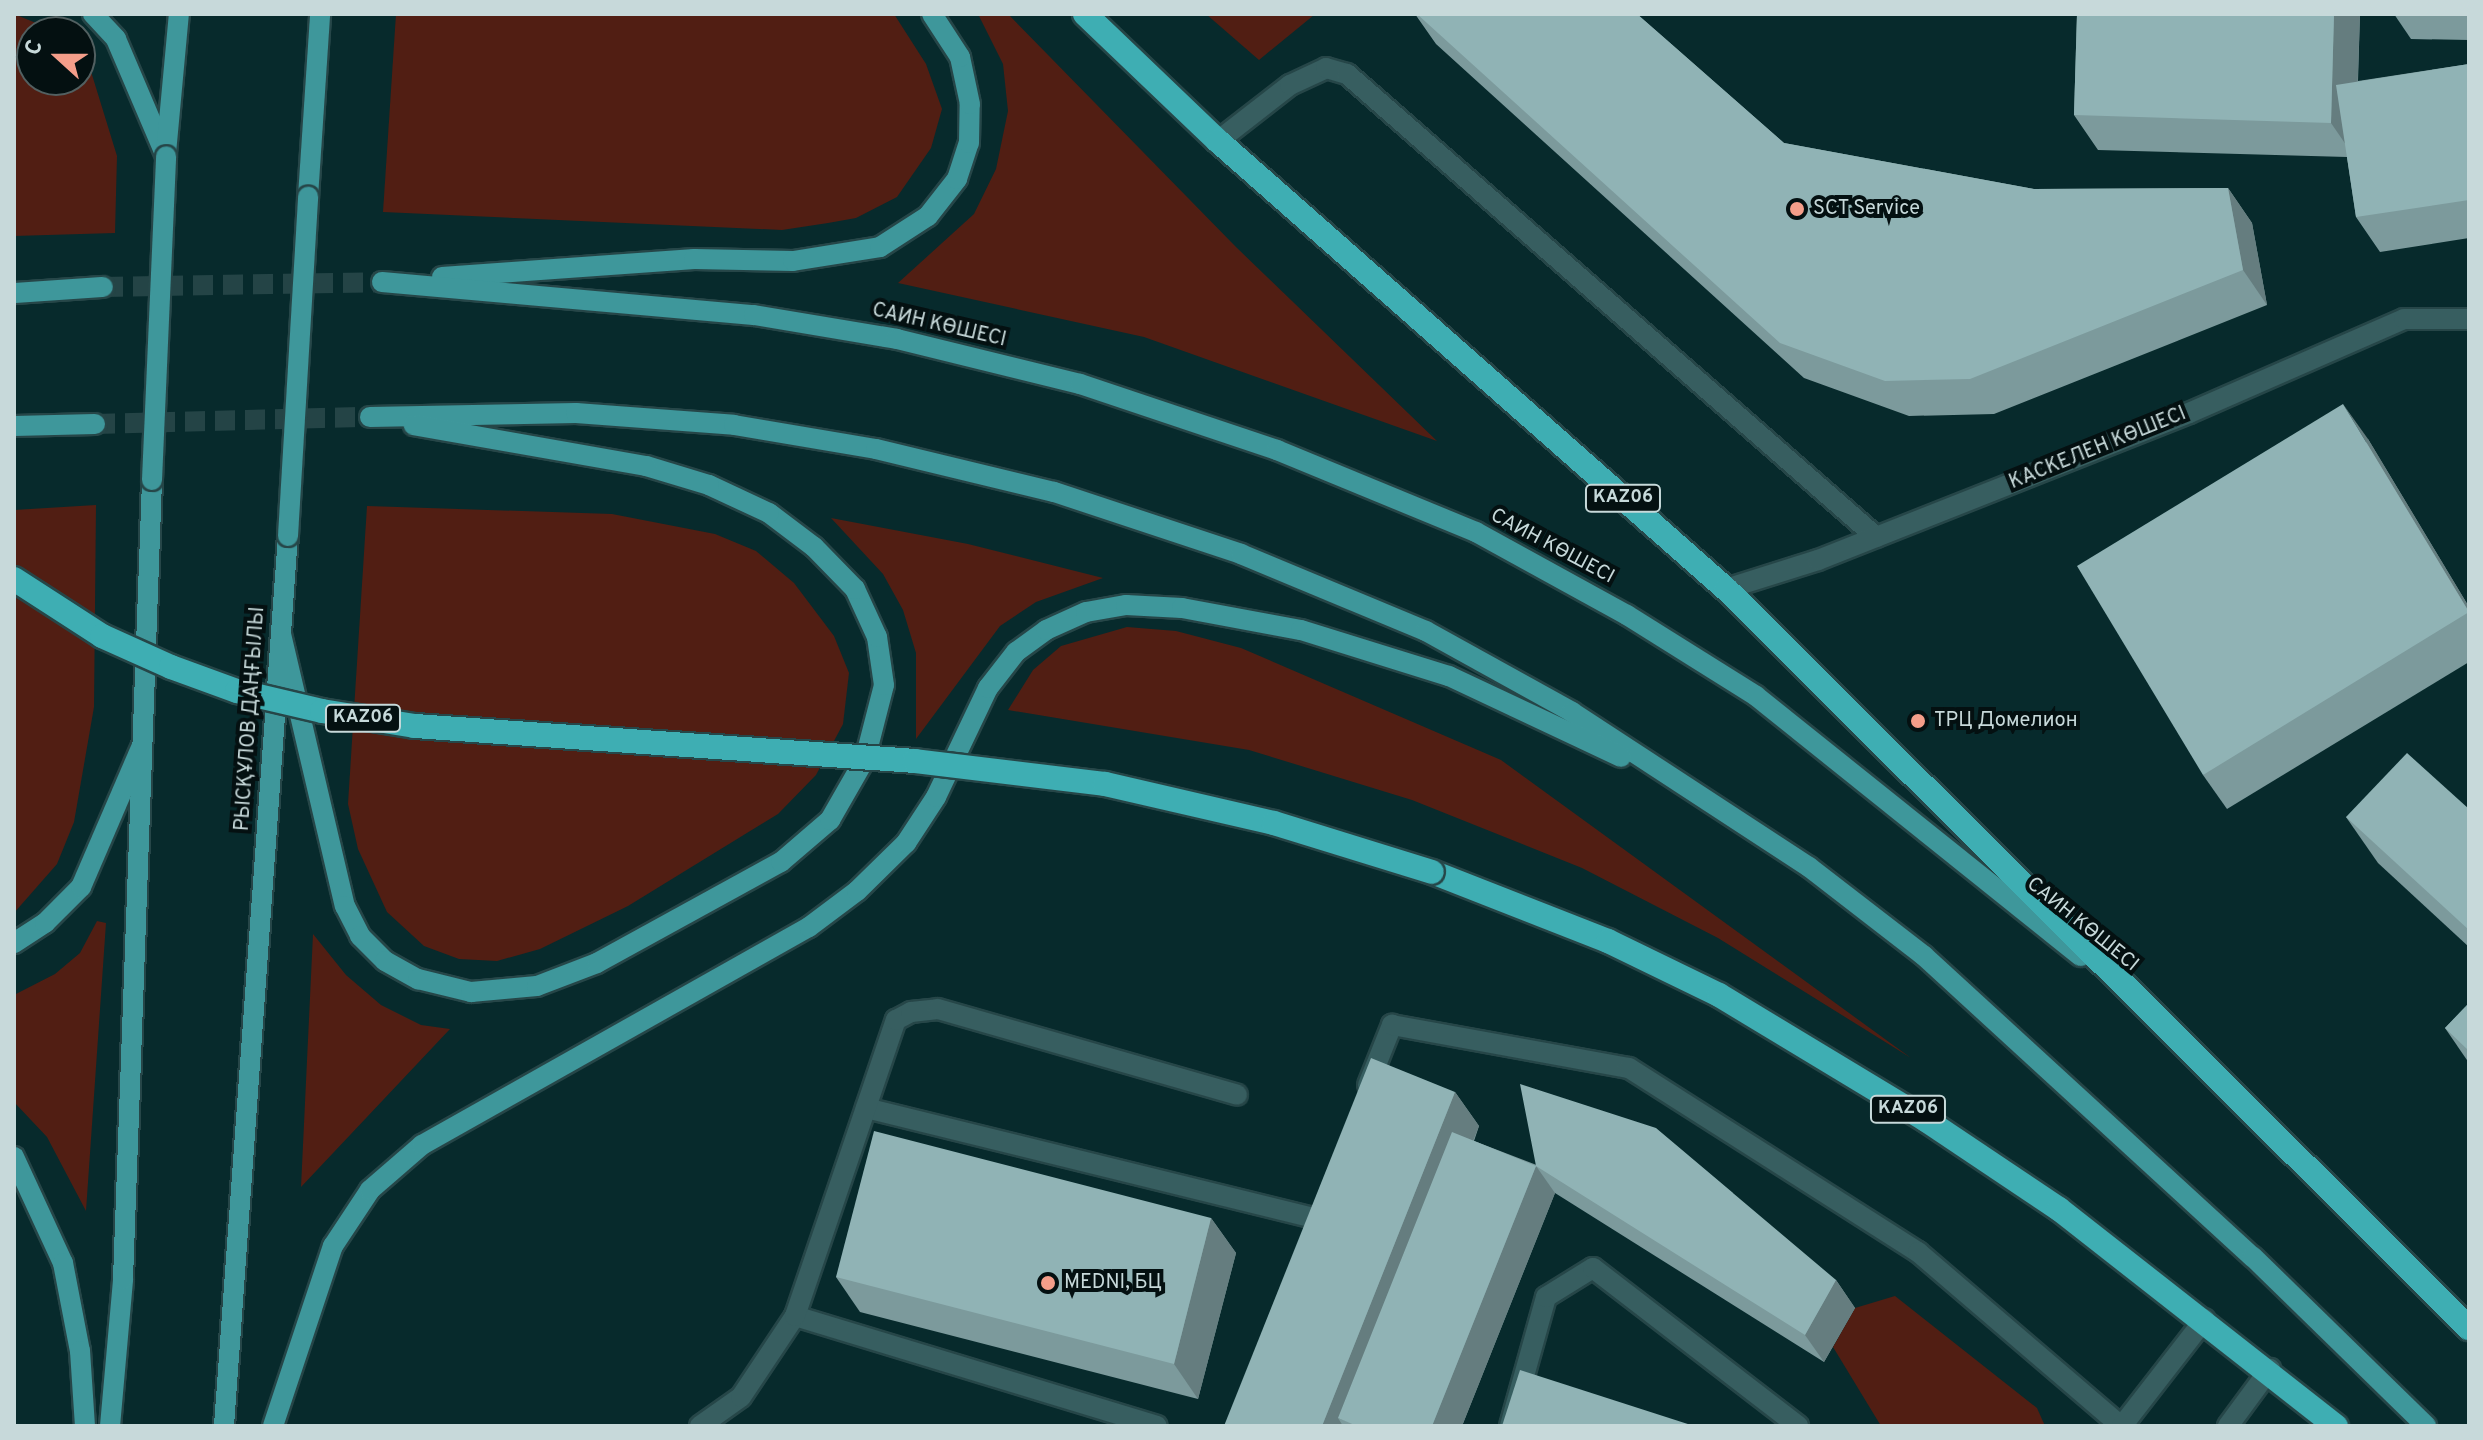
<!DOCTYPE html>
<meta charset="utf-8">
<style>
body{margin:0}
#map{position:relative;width:2483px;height:1440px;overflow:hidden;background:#072a2c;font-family:Overpass,sans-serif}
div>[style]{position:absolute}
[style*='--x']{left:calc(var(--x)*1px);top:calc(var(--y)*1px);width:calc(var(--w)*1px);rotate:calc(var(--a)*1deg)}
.green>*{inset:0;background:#511e13}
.major-tunnel>*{height:20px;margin-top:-10px;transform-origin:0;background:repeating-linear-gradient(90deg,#244446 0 20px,transparent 0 30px)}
.roads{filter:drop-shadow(2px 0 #264648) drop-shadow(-2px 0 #264648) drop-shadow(0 2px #264648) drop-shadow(0 -2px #264648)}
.minor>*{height:20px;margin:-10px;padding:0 10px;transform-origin:10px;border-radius:10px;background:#375e60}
.major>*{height:20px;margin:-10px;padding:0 10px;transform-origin:10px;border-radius:10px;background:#3e979b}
.highway>*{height:24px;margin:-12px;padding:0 12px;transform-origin:12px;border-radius:12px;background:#3eaeb3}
.bridges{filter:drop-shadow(2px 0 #264648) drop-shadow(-2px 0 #264648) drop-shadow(0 2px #264648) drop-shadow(0 -2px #264648)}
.major-bridge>*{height:20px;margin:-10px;padding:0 10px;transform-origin:10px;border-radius:10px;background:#3e979b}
.highway-bridge>*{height:24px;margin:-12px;padding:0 12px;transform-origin:12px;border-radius:12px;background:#3eaeb3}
.wall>*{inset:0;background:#7c9a9c}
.shaded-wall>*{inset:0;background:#657d7f}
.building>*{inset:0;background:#90b3b5}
.dots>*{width:22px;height:22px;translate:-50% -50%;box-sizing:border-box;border:4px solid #041011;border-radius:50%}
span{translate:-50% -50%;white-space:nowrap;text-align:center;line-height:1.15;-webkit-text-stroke:8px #041011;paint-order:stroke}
.shield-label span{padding:2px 6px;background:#041011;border:2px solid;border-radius:6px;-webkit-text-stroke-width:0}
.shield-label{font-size:18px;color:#c7d9da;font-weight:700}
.poi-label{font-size:20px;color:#c7d9da}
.left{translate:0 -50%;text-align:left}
.street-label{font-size:20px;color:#c7d9da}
.frame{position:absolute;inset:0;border:16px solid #c7d9da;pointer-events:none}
.north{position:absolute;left:16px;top:16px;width:80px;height:80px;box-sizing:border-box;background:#041011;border:2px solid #526061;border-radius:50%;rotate:291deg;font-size:22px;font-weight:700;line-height:32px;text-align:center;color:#c7d9da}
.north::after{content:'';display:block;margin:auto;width:28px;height:36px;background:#f49e8a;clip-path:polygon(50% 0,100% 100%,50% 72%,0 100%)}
</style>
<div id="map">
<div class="green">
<div style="clip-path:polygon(14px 14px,58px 32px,32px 32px,32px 80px,80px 80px,80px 56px,89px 65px,117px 156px,115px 233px,14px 236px)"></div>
<div style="clip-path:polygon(396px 14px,894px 14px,926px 64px,942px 109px,931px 148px,897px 197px,856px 218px,828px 223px,782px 230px,383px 212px)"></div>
<div style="clip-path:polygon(978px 14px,1008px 14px,1236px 247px,1437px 441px,1144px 337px,898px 283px,974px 214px,996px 169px,1008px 111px,1003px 64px)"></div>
<div style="clip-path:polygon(1206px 14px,1313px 14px,1314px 15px,1259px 60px)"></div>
<div style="clip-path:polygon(96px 505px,94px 707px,74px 822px,57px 864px,14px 913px,14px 510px)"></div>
<div style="clip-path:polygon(367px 506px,612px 514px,715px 534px,756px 551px,794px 583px,834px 636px,849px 673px,843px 724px,816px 775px,778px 814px,628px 906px,540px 949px,497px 961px,459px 959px,424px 946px,387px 912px,358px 849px,348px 804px)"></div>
<div style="clip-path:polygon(831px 518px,968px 544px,1103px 578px,1036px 602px,1000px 626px,916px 739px,916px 653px,903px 610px,883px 574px)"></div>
<div style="clip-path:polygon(1127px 627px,1176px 631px,1241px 648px,1501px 760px,1911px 1058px,1718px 938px,1582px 868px,1412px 800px,1249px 750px,1008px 710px,1033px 670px,1061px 646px)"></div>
<div style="clip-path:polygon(97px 921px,106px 923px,86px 1211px,47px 1137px,14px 1102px,14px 995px,55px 974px,80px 953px)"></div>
<div style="clip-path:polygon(313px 934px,346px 975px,381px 1005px,421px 1025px,450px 1029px,301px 1187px)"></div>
<div style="clip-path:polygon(1895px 1296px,2037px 1408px,2045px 1426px,1881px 1426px,1833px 1347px,1855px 1308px)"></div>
</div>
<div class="major-tunnel">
<div style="--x:103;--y:287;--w:279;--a:-1"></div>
<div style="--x:95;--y:424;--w:275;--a:-1.5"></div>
</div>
<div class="roads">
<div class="minor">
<div style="--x:1218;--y:141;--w:91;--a:-37.9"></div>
<div style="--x:1290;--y:85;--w:40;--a:-25"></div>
<div style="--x:1326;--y:68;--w:22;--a:16"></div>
<div style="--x:1347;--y:74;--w:703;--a:41.19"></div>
<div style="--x:1726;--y:589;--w:96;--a:-17.5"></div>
<div style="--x:1818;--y:560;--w:399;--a:-21.6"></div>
<div style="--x:2189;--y:413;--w:235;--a:-23.6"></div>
<div style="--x:2404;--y:319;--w:65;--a:0"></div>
<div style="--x:1368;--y:1085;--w:65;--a:-68.2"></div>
<div style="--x:1392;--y:1025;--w:241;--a:10.3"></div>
<div style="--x:1629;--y:1068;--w:343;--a:32.5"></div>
<div style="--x:1918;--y:1252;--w:267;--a:40.6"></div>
<div style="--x:866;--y:1108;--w:462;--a:13.8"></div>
<div style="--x:795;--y:1316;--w:378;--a:16.9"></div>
<div style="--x:700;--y:1426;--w:50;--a:-35.3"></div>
<div style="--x:741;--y:1397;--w:97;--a:-56.3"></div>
<div style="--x:795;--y:1316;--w:313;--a:-71.2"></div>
<div style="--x:896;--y:1020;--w:17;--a:-28"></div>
<div style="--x:911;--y:1012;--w:27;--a:-6"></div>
<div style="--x:938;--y:1009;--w:311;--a:16"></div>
<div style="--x:1510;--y:1426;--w:134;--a:-74.4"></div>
<div style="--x:1546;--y:1297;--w:55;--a:-31.7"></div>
<div style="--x:1593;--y:1268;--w:259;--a:37.6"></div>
<div style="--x:2122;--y:1426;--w:135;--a:-52.2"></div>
<div style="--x:2228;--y:1426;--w:71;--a:-53.6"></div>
</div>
<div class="major">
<div style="--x:93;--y:14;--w:34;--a:47"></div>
<div style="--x:116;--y:39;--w:127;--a:66.9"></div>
<div style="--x:166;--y:153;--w:140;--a:-84.7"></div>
<div style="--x:308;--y:197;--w:183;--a:-86.2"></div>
<div style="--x:442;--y:277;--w:253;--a:-4.1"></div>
<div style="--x:694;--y:259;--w:99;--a:1.2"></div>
<div style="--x:793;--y:261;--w:88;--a:-9.1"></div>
<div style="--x:880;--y:247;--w:57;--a:-32.9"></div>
<div style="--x:928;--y:216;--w:47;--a:-51.9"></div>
<div style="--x:957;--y:179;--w:38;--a:-72"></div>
<div style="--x:969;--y:143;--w:39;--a:-89"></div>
<div style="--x:970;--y:104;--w:48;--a:-102"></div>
<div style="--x:960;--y:57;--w:51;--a:-123.1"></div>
<div style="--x:382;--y:282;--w:373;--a:5.1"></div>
<div style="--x:754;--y:315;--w:145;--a:9.5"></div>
<div style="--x:897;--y:339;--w:188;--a:13.8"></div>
<div style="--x:1080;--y:384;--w:208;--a:18.5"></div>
<div style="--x:1277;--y:450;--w:215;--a:22.4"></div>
<div style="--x:1476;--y:532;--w:172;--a:28.8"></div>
<div style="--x:1627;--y:615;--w:152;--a:32.1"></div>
<div style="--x:1756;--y:696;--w:416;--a:38.7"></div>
<div style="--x:14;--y:293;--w:89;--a:-3.9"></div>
<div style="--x:370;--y:417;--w:206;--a:-1.1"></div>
<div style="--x:576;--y:413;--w:158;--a:4.3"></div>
<div style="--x:734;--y:425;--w:144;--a:9.6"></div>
<div style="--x:876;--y:449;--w:183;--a:13.6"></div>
<div style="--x:1054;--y:492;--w:197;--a:18.3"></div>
<div style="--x:1241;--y:554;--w:200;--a:22.6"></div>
<div style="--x:1426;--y:631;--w:167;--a:29"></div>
<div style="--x:1572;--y:712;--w:283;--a:33.2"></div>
<div style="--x:1809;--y:867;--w:145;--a:37.7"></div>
<div style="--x:1924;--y:956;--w:446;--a:42.5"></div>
<div style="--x:2253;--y:1257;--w:242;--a:44.3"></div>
<div style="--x:14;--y:426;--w:81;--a:-1.4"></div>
<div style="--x:281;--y:634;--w:279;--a:76.8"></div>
<div style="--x:345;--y:906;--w:34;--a:63"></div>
<div style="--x:360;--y:936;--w:35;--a:45"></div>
<div style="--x:385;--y:961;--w:38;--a:29"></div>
<div style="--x:418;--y:979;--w:55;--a:13.8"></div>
<div style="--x:471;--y:992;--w:66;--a:-5.2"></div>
<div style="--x:537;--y:986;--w:64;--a:-21"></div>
<div style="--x:597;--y:963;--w:210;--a:-28.8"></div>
<div style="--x:781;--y:862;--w:65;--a:-40.6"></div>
<div style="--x:830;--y:820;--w:70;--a:-60.2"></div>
<div style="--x:865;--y:759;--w:76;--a:-75.6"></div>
<div style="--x:884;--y:685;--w:49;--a:-98.3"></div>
<div style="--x:877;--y:637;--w:53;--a:-114.6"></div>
<div style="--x:855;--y:589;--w:59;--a:-134.3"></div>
<div style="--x:814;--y:547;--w:56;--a:-142.9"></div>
<div style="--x:769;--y:513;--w:66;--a:-155"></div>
<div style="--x:709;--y:485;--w:66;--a:-163.2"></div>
<div style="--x:646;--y:466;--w:236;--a:-170"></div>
<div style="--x:14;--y:943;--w:37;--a:-33"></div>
<div style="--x:45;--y:923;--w:51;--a:-45"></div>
<div style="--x:81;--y:887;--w:151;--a:-66.7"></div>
<div style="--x:14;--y:1157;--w:117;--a:65.2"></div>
<div style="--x:63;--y:1263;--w:90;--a:79.1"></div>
<div style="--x:80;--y:1351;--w:75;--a:86.2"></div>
<div style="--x:110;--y:1426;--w:148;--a:-84.9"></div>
<div style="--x:123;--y:1279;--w:800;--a:-87.92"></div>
<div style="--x:224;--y:1426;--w:892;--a:-85.89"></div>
<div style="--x:273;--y:1426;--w:190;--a:-71.6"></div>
<div style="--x:333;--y:1246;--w:67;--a:-56.5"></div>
<div style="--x:370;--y:1190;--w:69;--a:-40.9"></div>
<div style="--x:422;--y:1145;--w:444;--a:-29.4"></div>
<div style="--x:809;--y:927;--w:60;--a:-36.9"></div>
<div style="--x:857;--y:891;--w:69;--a:-44.4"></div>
<div style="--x:906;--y:843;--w:55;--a:-56.9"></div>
<div style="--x:936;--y:797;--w:121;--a:-64.5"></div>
<div style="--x:988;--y:688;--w:46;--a:-52.1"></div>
<div style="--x:1016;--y:652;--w:37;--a:-36"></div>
<div style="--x:1046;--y:630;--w:44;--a:-24.2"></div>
<div style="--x:1086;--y:612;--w:41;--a:-9.9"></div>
<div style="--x:1126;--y:605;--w:56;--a:3.1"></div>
<div style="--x:1182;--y:608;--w:121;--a:10.5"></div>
<div style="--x:1301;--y:630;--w:155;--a:17.3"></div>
<div style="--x:1449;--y:676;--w:190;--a:25.2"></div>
</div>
<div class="highway">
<div style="--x:1085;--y:14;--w:184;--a:43.7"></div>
<div style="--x:1218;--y:141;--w:677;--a:41.41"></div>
<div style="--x:1726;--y:589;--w:1048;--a:44.85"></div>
<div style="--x:1432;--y:872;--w:189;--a:21.4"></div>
<div style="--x:1608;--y:941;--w:123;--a:25.9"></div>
<div style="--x:1719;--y:995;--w:242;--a:31.1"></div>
<div style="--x:1926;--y:1120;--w:160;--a:33.8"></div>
<div style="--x:2059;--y:1209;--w:352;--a:38.1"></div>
</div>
</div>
<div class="bridges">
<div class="major-bridge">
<div style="--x:152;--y:480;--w:324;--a:-87.5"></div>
<div style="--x:288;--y:536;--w:340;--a:-86.6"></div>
</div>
<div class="highway-bridge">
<div style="--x:14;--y:579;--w:105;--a:32.9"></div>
<div style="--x:102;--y:636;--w:76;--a:24.2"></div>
<div style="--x:171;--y:667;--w:70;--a:20"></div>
<div style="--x:237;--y:691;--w:87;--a:13.2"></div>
<div style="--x:322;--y:711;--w:94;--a:9.2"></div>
<div style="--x:415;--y:726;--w:501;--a:4"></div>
<div style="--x:915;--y:761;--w:191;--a:6.9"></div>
<div style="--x:1105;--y:784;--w:173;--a:13"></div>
<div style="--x:1274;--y:823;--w:165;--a:17.2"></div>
</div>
</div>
<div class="wall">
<div style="clip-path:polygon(1415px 14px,1637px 14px,1784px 143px,2034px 189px,2228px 188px,2252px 223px,2267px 305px,1994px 414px,1909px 416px,1804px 378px,1436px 44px)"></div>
<div style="clip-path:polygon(2077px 14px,2360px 14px,2358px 81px,2469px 64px,2469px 238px,2380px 252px,2356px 217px,2347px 157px,2098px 150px,2074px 115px)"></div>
<div style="clip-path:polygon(2394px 14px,2469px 14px,2469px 40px,2411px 39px)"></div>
<div style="clip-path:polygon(2368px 439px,2469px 607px,2469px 662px,2227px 809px,2203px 775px)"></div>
<div style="clip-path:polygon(2469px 809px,2469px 947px,2378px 863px,2346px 817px)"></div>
<div style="clip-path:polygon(2469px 1003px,2469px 1063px,2445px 1028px)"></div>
<div style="clip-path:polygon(1455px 1092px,1479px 1126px,1474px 1141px,1836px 1280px,1855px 1308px,1824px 1362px,1555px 1193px,1462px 1426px,1224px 1426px)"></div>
<div style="clip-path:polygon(1211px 1218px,1236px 1253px,1198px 1399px,860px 1312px,836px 1277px)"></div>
</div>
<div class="shaded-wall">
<div style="clip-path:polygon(2334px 14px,2360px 14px,2355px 158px,2331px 123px)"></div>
<div style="clip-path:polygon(2228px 188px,2252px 223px,2267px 305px,2243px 270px)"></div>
<div style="clip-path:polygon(2343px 404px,2368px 439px,2469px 607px,2469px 612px)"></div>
<div style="clip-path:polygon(1455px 1092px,1479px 1126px,1360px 1426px,1338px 1418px,1343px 1426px,1322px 1426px)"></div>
<div style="clip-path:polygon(1536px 1166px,1555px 1193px,1462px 1426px,1432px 1426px)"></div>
<div style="clip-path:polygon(1211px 1218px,1236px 1253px,1198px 1399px,1174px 1364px)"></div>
<div style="clip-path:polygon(1836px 1280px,1855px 1308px,1824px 1362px,1805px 1335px)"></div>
</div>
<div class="building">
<div style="clip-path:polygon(1417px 14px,1637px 14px,1784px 143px,2034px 189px,2228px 188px,2243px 270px,1970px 379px,1885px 381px,1780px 343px)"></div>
<div style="clip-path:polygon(2077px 14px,2334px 14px,2331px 123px,2074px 115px)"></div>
<div style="clip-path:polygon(2469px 64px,2469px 200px,2356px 217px,2336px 85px)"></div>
<div style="clip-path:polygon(2343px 404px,2469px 612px,2203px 775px,2077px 566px)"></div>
<div style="clip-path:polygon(2407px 753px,2469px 809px,2469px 930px,2346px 817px)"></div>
<div style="clip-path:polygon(2469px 1003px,2469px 1051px,2445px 1028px)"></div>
<div style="clip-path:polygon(1371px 1058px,1455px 1092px,1322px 1426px,1224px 1426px)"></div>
<div style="clip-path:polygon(1520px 1084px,1656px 1128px,1836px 1280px,1805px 1335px,1536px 1166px,1432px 1426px,1357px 1426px,1338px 1418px,1452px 1132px,1536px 1166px)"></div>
<div style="clip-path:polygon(874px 1131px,1211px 1218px,1174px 1364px,836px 1277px)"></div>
<div style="clip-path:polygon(1520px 1370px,1694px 1426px,1502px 1426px)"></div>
</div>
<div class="dots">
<div style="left:1797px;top:209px;background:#f49e8a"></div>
<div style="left:1918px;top:721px;background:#f49e8a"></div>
<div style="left:1048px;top:1283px;background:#f49e8a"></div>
</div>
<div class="shield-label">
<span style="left:1623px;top:498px">KАZ06</span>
<span style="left:363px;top:718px">KАZ06</span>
<span style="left:1908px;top:1109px">KАZ06</span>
</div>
<div class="poi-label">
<span class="left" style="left:1813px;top:209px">SCT Service</span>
<span class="left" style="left:1934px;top:721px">ТРЦ Домелион</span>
<span class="left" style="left:1064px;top:1283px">MEDNI, БЦ</span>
</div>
<div class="street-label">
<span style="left:939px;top:326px;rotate:13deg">САИН КӨШЕСІ</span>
<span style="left:2098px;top:449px;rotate:-22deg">КАСКЕЛЕН КӨШЕСІ</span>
<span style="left:1552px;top:547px;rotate:28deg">САИН КӨШЕСІ</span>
<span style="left:251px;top:719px;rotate:-86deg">РЫСҚҰЛОВ ДАҢҒЫЛЫ</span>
<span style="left:2082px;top:925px;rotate:39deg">САИН КӨШЕСІ</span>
</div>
<div class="frame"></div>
<div class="north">С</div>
</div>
